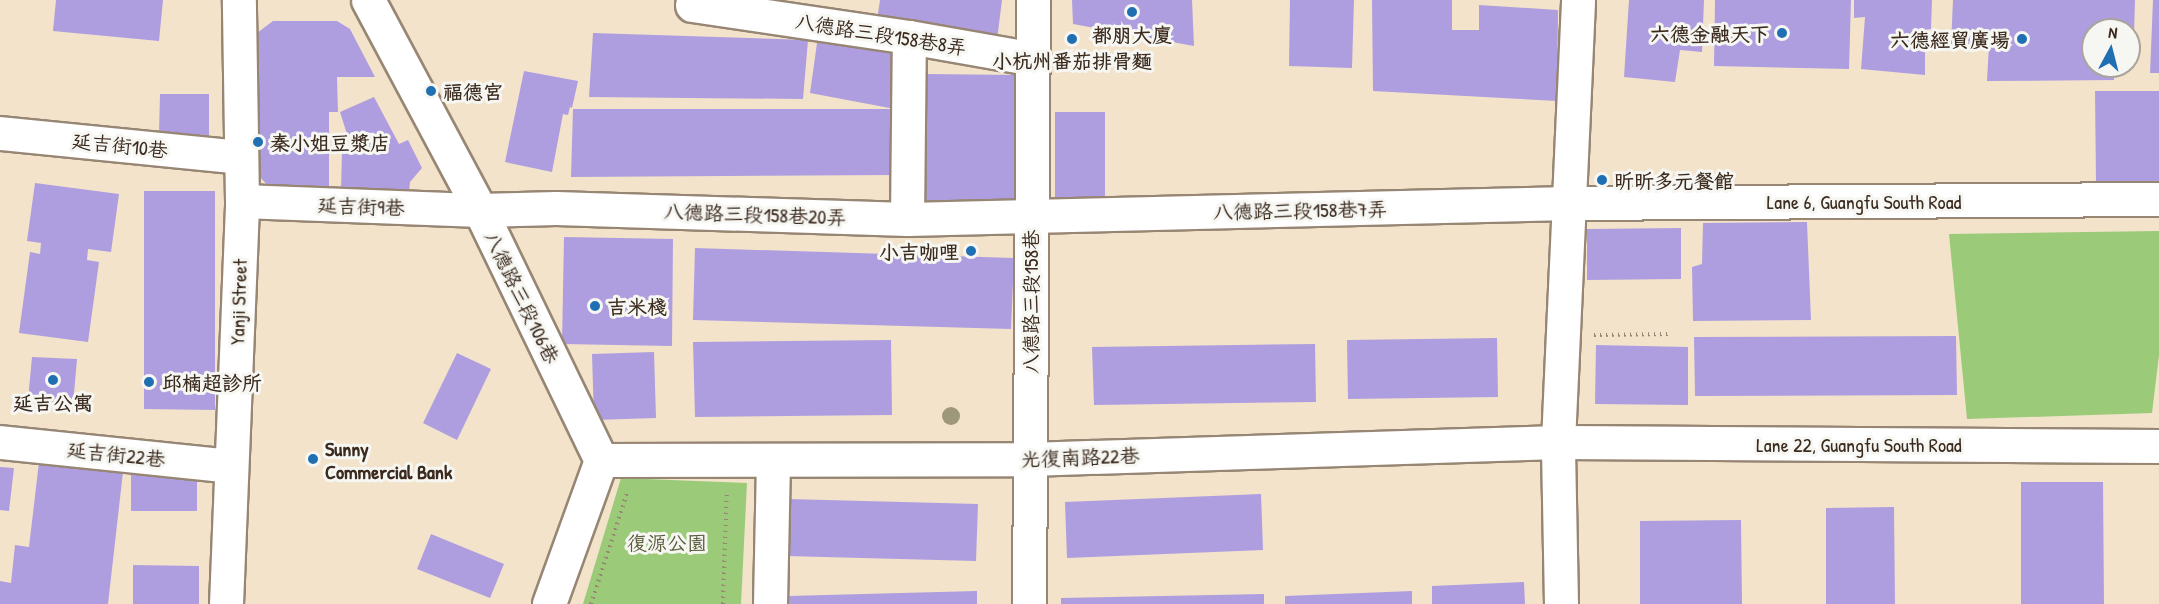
<!DOCTYPE html>
<meta charset="utf-8">
<style>
body{margin:0}
#map{position:relative;width:2159px;height:604px;overflow:hidden;background:#f3e3cb;font-family:"Patrick Hand","LXGW WenKai TC",sans-serif}
div>[style]{position:absolute}
[style*='--x']{left:calc(var(--x)*1px);top:calc(var(--y)*1px);width:calc(var(--w)*1px);rotate:calc(var(--a)*1deg)}
.green>*{inset:0;background:#9bcb79}
.building>*{inset:0;background:#ae9edf}
.path>*{height:4px;margin-top:-2px;transform-origin:0;background:repeating-linear-gradient(90deg,#978674 0 1.5px,transparent 0 6px)}
.roads{filter:drop-shadow(2px 0 #978674) drop-shadow(-2px 0 #978674) drop-shadow(0 2px #978674) drop-shadow(0 -2px #978674)}
.minor>*{height:33px;margin:-16.5px;padding:0 16.5px;transform-origin:16.5px;border-radius:16.5px;background:#fff}
.trees>*{width:18px;height:18px;margin:-9px;border-radius:50%;background:#9e987b}
.dots>*{width:16px;height:16px;translate:-50% -50%;box-sizing:border-box;border:3px solid #f6f6f2;border-radius:50%}
span{translate:-50% -50%;white-space:nowrap;text-align:center;line-height:1.15;-webkit-text-stroke:6px #f6f6f2;paint-order:stroke}
.poi-label{font-size:20px;color:#3b2a1e;font-weight:700}
.right{translate:-100% -50%;text-align:right}
.left{translate:0 -50%;text-align:left}
.street-label{font-size:20px;color:#3b2a1e}
.park-label{font-size:20px;color:#585a39}
.north{position:absolute;left:2081px;top:18px;width:60px;height:60px;box-sizing:border-box;background:#f6f6f2;border:2px solid #aba49d;border-radius:50%;rotate:7deg;font-size:16px;font-weight:700;line-height:24px;text-align:center;color:#3b2a1e}
.north::after{content:'';display:block;margin:auto;width:21px;height:27px;background:#1f6fb2;clip-path:polygon(50% 0,100% 100%,50% 72%,0 100%)}
</style>
<div id="map">
<div class="green">
<div style="clip-path:polygon(2159px 231px,2159px 355px,2152px 413px,1967px 419px,1949px 234px)"></div>
<div style="clip-path:polygon(621px 478px,747px 483px,741px 604px,583px 604px)"></div>
</div>
<div class="building">
<div style="clip-path:polygon(56px 0,163px 0,159px 41px,53px 31px)"></div>
<div style="clip-path:polygon(880px 0,1002px 0,997px 40px,877px 20px)"></div>
<div style="clip-path:polygon(1072px 0,1192px 0,1194px 46px,1073px 24px)"></div>
<div style="clip-path:polygon(1290px 0,1354px 0,1352px 68px,1289px 66px)"></div>
<div style="clip-path:polygon(1372px 0,1452px 0,1452px 30px,1479px 30px,1479px 5px,1558px 10px,1557px 101px,1373px 91px)"></div>
<div style="clip-path:polygon(1629px 0,1704px 0,1702px 52px,1680px 50px,1675px 82px,1624px 77px)"></div>
<div style="clip-path:polygon(1715px 0,1851px 0,1849px 69px,1714px 66px)"></div>
<div style="clip-path:polygon(1854px 0,1932px 0,1931px 29px,1925px 30px,1925px 75px,1861px 69px,1865px 17px,1854px 18px)"></div>
<div style="clip-path:polygon(1953px 0,2135px 0,2134px 35px,2129px 35px,2129px 30px,2093px 30px,2093px 66px,2114px 66px,2114px 80px,1987px 81px,1989px 44px,1951px 44px)"></div>
<div style="clip-path:polygon(2153px 0,2159px 0,2159px 73px,2150px 73px)"></div>
<div style="clip-path:polygon(273px 21px,337px 21px,350px 29px,375px 77px,337px 77px,338px 112px,329px 112px,329px 189px,272px 190px,258px 175px,257px 33px)"></div>
<div style="clip-path:polygon(593px 33px,808px 40px,803px 99px,589px 97px)"></div>
<div style="clip-path:polygon(818px 36px,897px 48px,895px 109px,810px 93px)"></div>
<div style="clip-path:polygon(524px 71px,578px 81px,572px 108px,570px 107px,568px 115px,563px 114px,552px 172px,505px 162px)"></div>
<div style="clip-path:polygon(923px 74px,1020px 75px,1016px 202px,920px 200px)"></div>
<div style="clip-path:polygon(2095px 91px,2159px 91px,2159px 182px,2096px 183px)"></div>
<div style="clip-path:polygon(160px 94px,209px 94px,209px 135px,159px 134px)"></div>
<div style="clip-path:polygon(374px 97px,399px 144px,408px 140px,422px 168px,410px 182px,409px 192px,341px 192px,342px 150px,351px 147px,340px 112px)"></div>
<div style="clip-path:polygon(573px 109px,895px 109px,894px 175px,571px 177px)"></div>
<div style="clip-path:polygon(1055px 112px,1105px 112px,1105px 199px,1055px 199px)"></div>
<div style="clip-path:polygon(35px 183px,119px 194px,111px 252px,88px 249px,87px 260px,99px 262px,88px 342px,19px 333px,30px 252px,40px 254px,41px 243px,27px 241px)"></div>
<div style="clip-path:polygon(144px 191px,215px 191px,215px 410px,144px 409px)"></div>
<div style="clip-path:polygon(1807px 222px,1811px 320px,1693px 321px,1692px 267px,1702px 264px,1703px 223px)"></div>
<div style="clip-path:polygon(1681px 228px,1681px 279px,1587px 280px,1587px 229px)"></div>
<div style="clip-path:polygon(564px 237px,673px 239px,672px 346px,562px 344px)"></div>
<div style="clip-path:polygon(695px 248px,1014px 258px,1011px 329px,693px 320px)"></div>
<div style="clip-path:polygon(1956px 336px,1957px 395px,1695px 396px,1694px 337px)"></div>
<div style="clip-path:polygon(1497px 338px,1498px 397px,1348px 399px,1347px 340px)"></div>
<div style="clip-path:polygon(891px 340px,892px 415px,695px 417px,693px 342px)"></div>
<div style="clip-path:polygon(1315px 344px,1316px 402px,1094px 405px,1092px 347px)"></div>
<div style="clip-path:polygon(1596px 345px,1688px 347px,1688px 405px,1595px 404px)"></div>
<div style="clip-path:polygon(654px 352px,656px 418px,594px 420px,592px 354px)"></div>
<div style="clip-path:polygon(457px 353px,491px 369px,457px 440px,423px 423px)"></div>
<div style="clip-path:polygon(32px 357px,77px 359px,73px 405px,28px 400px)"></div>
<div style="clip-path:polygon(39px 462px,123px 472px,108px 604px,0 604px,0 581px,11px 583px,15px 545px,29px 547px)"></div>
<div style="clip-path:polygon(0 467px,14px 468px,9px 511px,0 510px)"></div>
<div style="clip-path:polygon(131px 468px,197px 468px,197px 511px,131px 511px)"></div>
<div style="clip-path:polygon(2021px 482px,2103px 482px,2104px 604px,2021px 604px)"></div>
<div style="clip-path:polygon(1261px 494px,1263px 550px,1067px 558px,1065px 502px)"></div>
<div style="clip-path:polygon(788px 499px,978px 504px,976px 561px,786px 556px)"></div>
<div style="clip-path:polygon(1894px 507px,1895px 604px,1826px 604px,1826px 508px)"></div>
<div style="clip-path:polygon(1741px 520px,1742px 604px,1640px 604px,1640px 521px)"></div>
<div style="clip-path:polygon(431px 534px,504px 564px,490px 598px,417px 569px)"></div>
<div style="clip-path:polygon(133px 565px,199px 566px,199px 604px,133px 604px)"></div>
<div style="clip-path:polygon(1524px 582px,1525px 604px,1432px 604px,1432px 586px)"></div>
<div style="clip-path:polygon(977px 591px,977px 604px,788px 604px,788px 596px)"></div>
<div style="clip-path:polygon(1412px 591px,1412px 604px,1285px 604px,1285px 596px)"></div>
<div style="clip-path:polygon(1264px 594px,1264px 604px,1061px 604px,1061px 598px)"></div>
</div>
<div class="path">
<div style="--x:1594;--y:335;--w:78;--a:-0.7"></div>
<div style="--x:591;--y:604;--w:120;--a:-72"></div>
<div style="--x:723;--y:604;--w:113;--a:-88"></div>
</div>
<div class="roads">
<div class="minor">
<div style="--x:368;--y:0;--w:238;--a:61.9"></div>
<div style="--x:480;--y:210;--w:278;--a:64.2"></div>
<div style="--x:601;--y:460;--w:153;--a:109.9"></div>
<div style="--x:692;--y:5;--w:219;--a:8.4"></div>
<div style="--x:909;--y:37;--w:127;--a:10"></div>
<div style="--x:0;--y:133;--w:242;--a:5.7"></div>
<div style="--x:242;--y:201;--w:238;--a:2.2"></div>
<div style="--x:480;--y:210;--w:76;--a:-1.5"></div>
<div style="--x:556;--y:208;--w:351;--a:1.8"></div>
<div style="--x:907;--y:219;--w:662;--a:-1.38"></div>
<div style="--x:1569;--y:203;--w:590;--a:-0.39"></div>
<div style="--x:907;--y:219;--w:182;--a:-89.4"></div>
<div style="--x:0;--y:442;--w:232;--a:5.9"></div>
<div style="--x:601;--y:460;--w:428;--a:-0.1"></div>
<div style="--x:1029;--y:459;--w:529;--a:-1.84"></div>
<div style="--x:1558;--y:442;--w:601;--a:0.38"></div>
<div style="--x:226;--y:604;--w:403;--a:-87.7"></div>
<div style="--x:242;--y:201;--w:201;--a:-90.9"></div>
<div style="--x:770;--y:604;--w:144;--a:-88.8"></div>
<div style="--x:1029;--y:604;--w:604;--a:-89.62"></div>
<div style="--x:1561;--y:604;--w:162;--a:-91.1"></div>
<div style="--x:1558;--y:442;--w:442;--a:-87.4"></div>
</div>
</div>
<div class="trees">
<div style="left:951px;top:416px"></div>
</div>
<div class="dots">
<div style="left:1132px;top:12px;background:#1f6fb2"></div>
<div style="left:1782px;top:33px;background:#1f6fb2"></div>
<div style="left:1072px;top:39px;background:#1f6fb2"></div>
<div style="left:2022px;top:39px;background:#1f6fb2"></div>
<div style="left:431px;top:91px;background:#1f6fb2"></div>
<div style="left:258px;top:142px;background:#1f6fb2"></div>
<div style="left:1602px;top:180px;background:#1f6fb2"></div>
<div style="left:971px;top:251px;background:#1f6fb2"></div>
<div style="left:595px;top:306px;background:#1f6fb2"></div>
<div style="left:53px;top:380px;background:#1f6fb2"></div>
<div style="left:149px;top:382px;background:#1f6fb2"></div>
<div style="left:313px;top:459px;background:#1f6fb2"></div>
</div>
<div class="poi-label">
<span class="right" style="left:1770px;top:33px">六德金融天下</span>
<span style="left:1132px;top:34px">都朋大廈</span>
<span class="right" style="left:2010px;top:39px">六德經貿廣場</span>
<span style="left:1072px;top:60px">小杭州番茄排骨麵</span>
<span class="left" style="left:443px;top:91px">福德宮</span>
<span class="left" style="left:270px;top:142px">秦小姐豆漿店</span>
<span class="left" style="left:1614px;top:180px">昕昕多元餐館</span>
<span class="right" style="left:959px;top:251px">小吉咖哩</span>
<span class="left" style="left:607px;top:306px">吉米棧</span>
<span class="left" style="left:162px;top:382px">邱楠超診所</span>
<span style="left:53px;top:402px">延吉公寓</span>
<span class="left" style="left:325px;top:460px">Sunny<br>Commercial Bank</span>
</div>
<div class="street-label">
<span style="left:881px;top:34px;rotate:9deg">八德路三段158巷8弄</span>
<span style="left:120px;top:145px;rotate:6deg">延吉街10巷</span>
<span style="left:1864px;top:201px">Lane 6, Guangfu South Road</span>
<span style="left:361px;top:206px;rotate:2deg">延吉街9巷</span>
<span style="left:1300px;top:210px;rotate:-1deg">八德路三段158巷7弄</span>
<span style="left:755px;top:214px;rotate:2deg">八德路三段158巷20弄</span>
<span style="left:522px;top:297px;rotate:64deg">八德路三段106巷</span>
<span style="left:238px;top:302px;rotate:-88deg">Yanji Street</span>
<span style="left:1030px;top:302px;rotate:-90deg">八德路三段158巷</span>
<span style="left:1859px;top:444px">Lane 22, Guangfu South Road</span>
<span style="left:116px;top:454px;rotate:6deg">延吉街22巷</span>
<span style="left:1080px;top:457px;rotate:-2deg">光復南路22巷</span>
</div>
<div class="park-label">
<span style="left:667px;top:542px">復源公園</span>
</div>
<div class="north">N</div>
</div>
